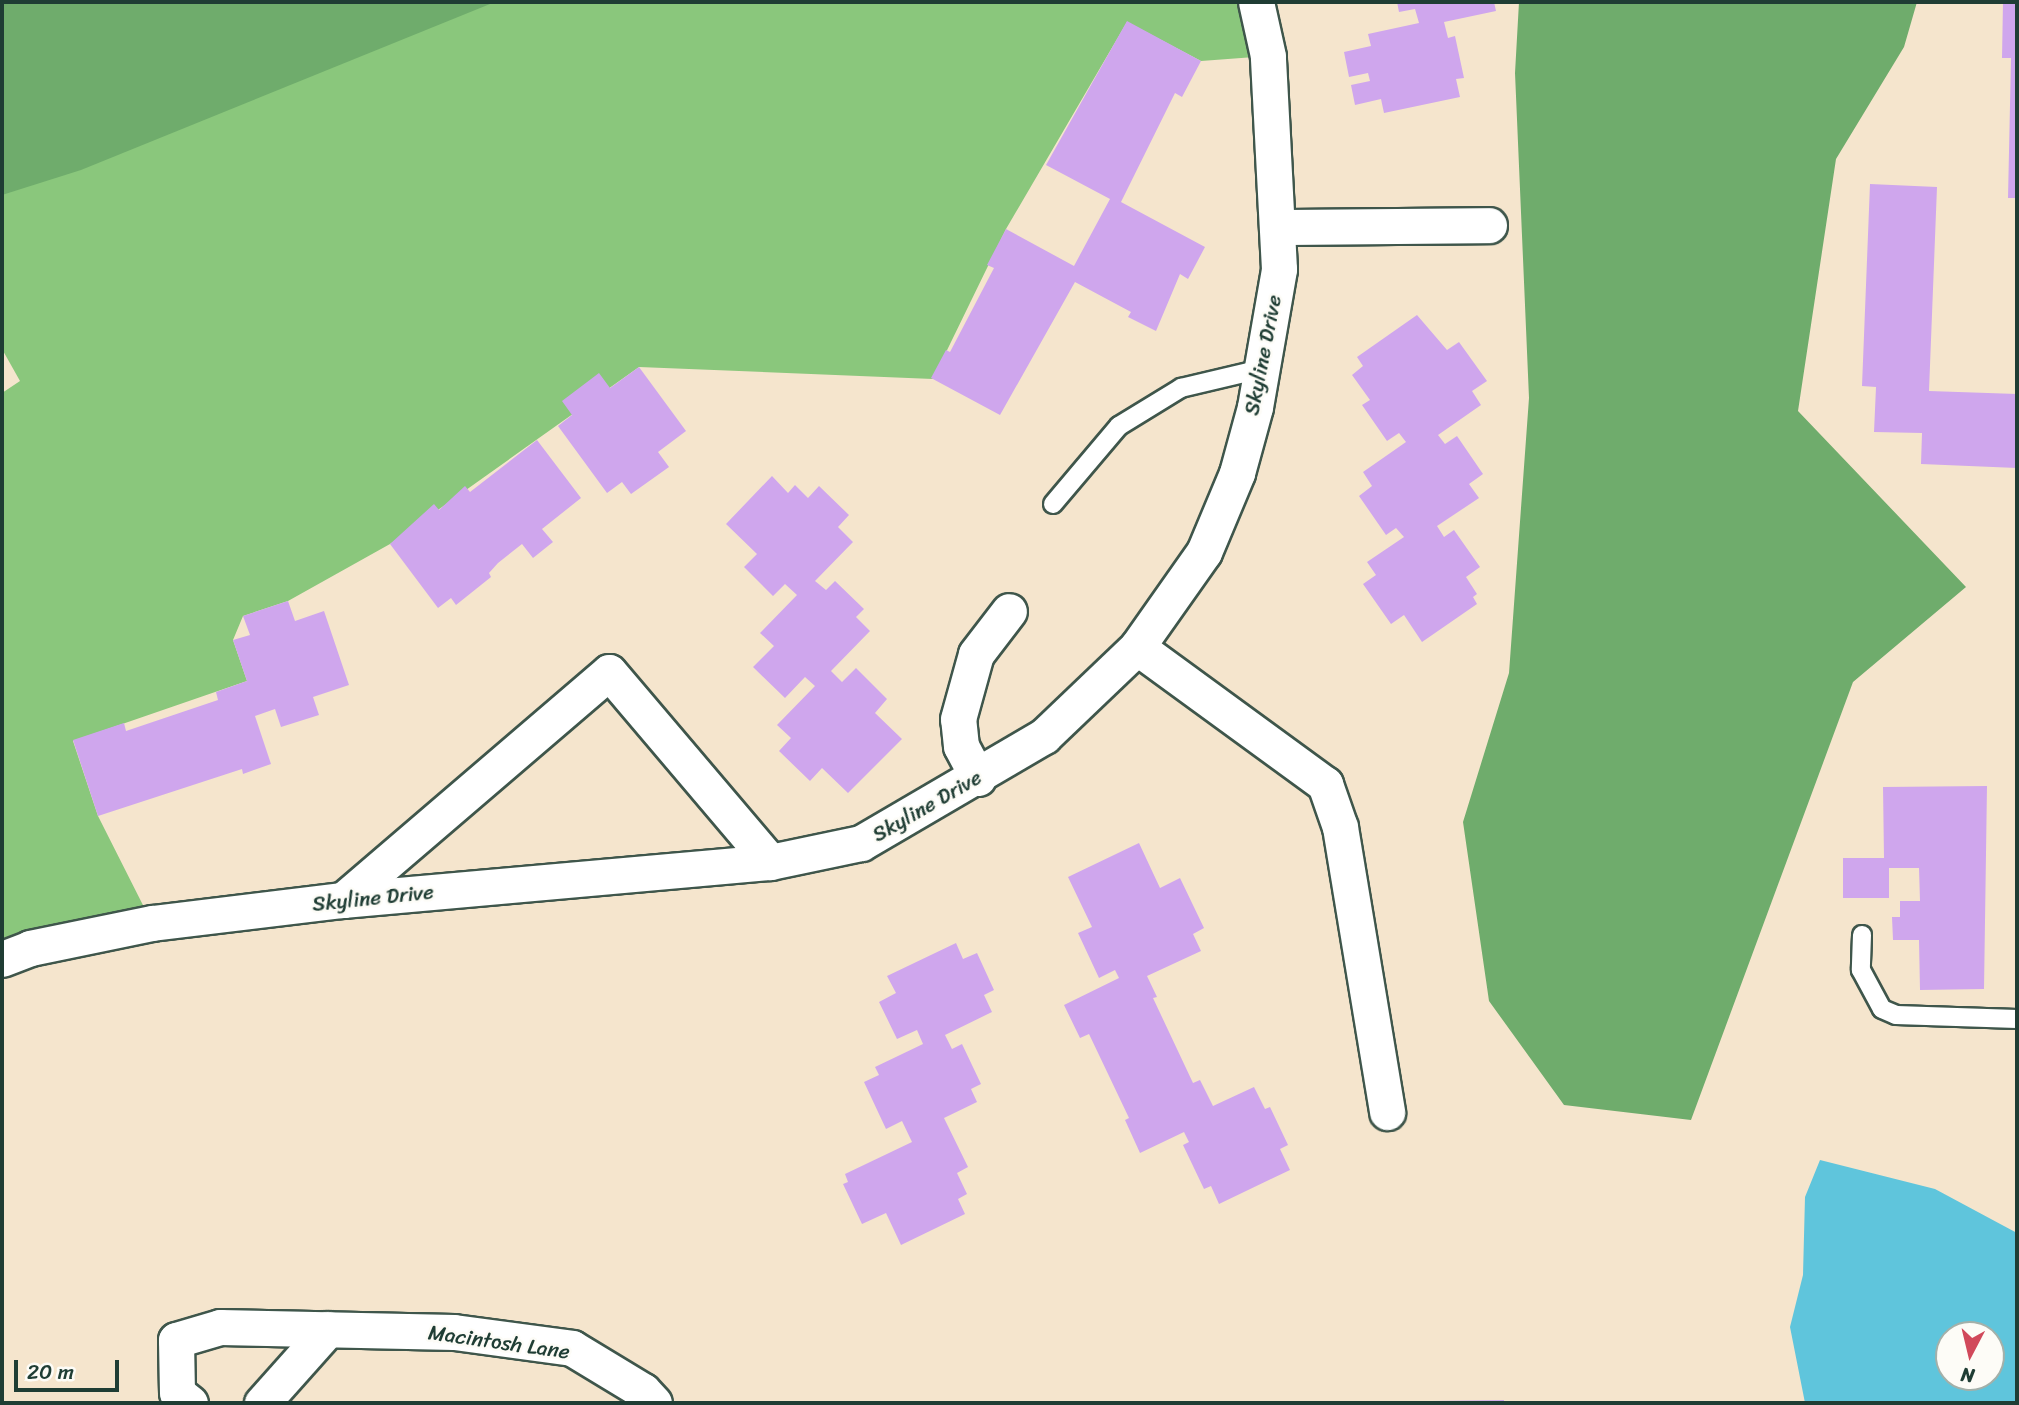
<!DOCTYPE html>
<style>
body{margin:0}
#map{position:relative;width:2019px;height:1405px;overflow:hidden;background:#f5e5cd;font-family:Sriracha,sans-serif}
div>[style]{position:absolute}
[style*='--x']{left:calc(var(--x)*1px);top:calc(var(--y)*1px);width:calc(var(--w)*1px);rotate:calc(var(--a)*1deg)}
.green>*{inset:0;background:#8ac77c}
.forest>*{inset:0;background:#6fac6c}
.water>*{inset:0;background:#5fc5dc}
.building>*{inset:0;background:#cfa6ed}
.roads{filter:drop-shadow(2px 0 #3f564b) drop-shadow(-2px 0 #3f564b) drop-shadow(0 2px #3f564b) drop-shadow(0 -2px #3f564b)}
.service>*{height:18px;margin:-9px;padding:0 9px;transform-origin:9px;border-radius:9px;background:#fff}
.minor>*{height:35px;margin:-17.5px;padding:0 17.5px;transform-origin:17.5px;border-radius:17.5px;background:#fff}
span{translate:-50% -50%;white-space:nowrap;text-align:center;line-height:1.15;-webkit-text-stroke:5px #fdfcf7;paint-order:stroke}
.street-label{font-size:21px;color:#1f3d34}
.frame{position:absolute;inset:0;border:4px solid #1f3d34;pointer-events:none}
.north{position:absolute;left:1935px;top:1321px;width:70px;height:70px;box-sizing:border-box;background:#fdfcf7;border:2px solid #a4b0a9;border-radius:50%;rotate:187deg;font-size:19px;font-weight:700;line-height:28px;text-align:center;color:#1f3d34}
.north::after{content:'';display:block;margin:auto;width:24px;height:32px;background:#d1495b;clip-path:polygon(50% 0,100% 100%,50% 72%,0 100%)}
.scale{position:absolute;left:14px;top:1360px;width:105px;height:32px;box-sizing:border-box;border:4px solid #1f3d34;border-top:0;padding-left:9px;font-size:21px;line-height:24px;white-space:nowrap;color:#1f3d34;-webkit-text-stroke:5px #fdfcf7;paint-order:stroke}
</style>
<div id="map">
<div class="green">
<div style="clip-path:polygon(2px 2px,1256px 2px,1268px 56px,1201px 61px,1127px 22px,1006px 229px,933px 379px,639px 367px,390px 544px,288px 601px,243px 616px,233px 640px,247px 681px,73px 741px,98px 816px,152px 923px,2px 959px,2px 393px,20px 381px,2px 349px)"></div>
</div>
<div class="forest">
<div style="clip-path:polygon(2px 2px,495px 2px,81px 170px,2px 195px)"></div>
<div style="clip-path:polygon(1519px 2px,1917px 2px,1904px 47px,1836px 159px,1798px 411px,1966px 587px,1853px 682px,1691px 1120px,1564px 1105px,1489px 1001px,1463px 822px,1509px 673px,1529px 398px,1515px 73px)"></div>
</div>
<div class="water">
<div style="clip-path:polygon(evenodd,1820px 1160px,1935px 1189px,2017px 1233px,2017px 1403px,1805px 1403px,1790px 1327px,1803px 1275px,1805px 1197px,1820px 1160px,1949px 1335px,1991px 1335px,1991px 1377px,1949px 1377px,1949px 1335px)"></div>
</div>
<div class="building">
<div style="clip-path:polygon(1397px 2px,1494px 2px,1496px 11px,1444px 22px,1448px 38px,1455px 36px,1464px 78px,1456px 79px,1460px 97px,1384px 113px,1381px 99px,1355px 105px,1351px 85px,1370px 81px,1368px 73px,1349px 77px,1344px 52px,1371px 46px,1368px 34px,1419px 23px,1415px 9px,1399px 12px)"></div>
<div style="clip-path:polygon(2003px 2px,2017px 2px,2017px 198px,2008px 198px,2011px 58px,2002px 58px)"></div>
<div style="clip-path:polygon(1127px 21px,1201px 61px,1182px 97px,1175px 93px,1121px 202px,1205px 247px,1188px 279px,1180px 274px,1156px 331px,1128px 317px,1131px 312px,1075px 282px,1000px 415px,931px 378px,946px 350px,950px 352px,994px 268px,987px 265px,1006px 229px,1074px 266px,1110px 199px,1046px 165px)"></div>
<div style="clip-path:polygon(1870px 184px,1937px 187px,1929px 391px,2017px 394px,2017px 468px,1921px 464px,1922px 433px,1874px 432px,1876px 387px,1862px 386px)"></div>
<div style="clip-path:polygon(1417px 315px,1447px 350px,1459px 342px,1487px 381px,1472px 391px,1481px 405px,1438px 435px,1445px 444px,1457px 436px,1483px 474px,1469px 484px,1479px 498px,1437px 526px,1444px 537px,1454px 530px,1480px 567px,1466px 577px,1477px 594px,1473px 597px,1477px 604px,1422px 642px,1404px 615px,1391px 624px,1363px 584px,1376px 575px,1367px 562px,1404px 537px,1396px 528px,1386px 535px,1359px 496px,1372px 486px,1363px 472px,1406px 442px,1399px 433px,1387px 441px,1362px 405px,1370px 400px,1352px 375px,1363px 366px,1357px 357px)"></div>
<div style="clip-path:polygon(639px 367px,686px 431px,658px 452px,669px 467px,631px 494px,622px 482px,607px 493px,558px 426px,572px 415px,562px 401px,599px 373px,610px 388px)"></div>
<div style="clip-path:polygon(537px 440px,581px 498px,542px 529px,553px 542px,533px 558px,522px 544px,498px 563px,489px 573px,491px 577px,456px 605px,451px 598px,438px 608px,390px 544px,434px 504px,439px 510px,465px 486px,470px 492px)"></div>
<div style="clip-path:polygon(772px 476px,788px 493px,795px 485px,808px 498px,819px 486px,849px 515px,838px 527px,853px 542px,815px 581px,826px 590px,835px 581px,864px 609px,856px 617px,870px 631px,831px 671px,842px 682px,856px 668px,887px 699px,875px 713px,902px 739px,848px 793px,822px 768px,810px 781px,779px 751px,791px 738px,777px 725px,815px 686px,805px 677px,785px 698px,753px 667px,774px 646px,760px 633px,797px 595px,785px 584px,773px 596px,744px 567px,757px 554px,726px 524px)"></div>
<div style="clip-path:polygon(288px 601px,295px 621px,324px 611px,349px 685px,313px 697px,319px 715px,281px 727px,275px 709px,255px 716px,271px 764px,243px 774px,242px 769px,98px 816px,73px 740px,124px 723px,126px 731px,218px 700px,216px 692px,247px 681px,233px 640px,250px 635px,243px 616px)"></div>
<div style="clip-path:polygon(1987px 786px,1984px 989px,1920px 990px,1919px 940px,1893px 940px,1892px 917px,1900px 917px,1900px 901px,1920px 901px,1919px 868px,1889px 868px,1889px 898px,1843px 898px,1843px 858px,1884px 858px,1883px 787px)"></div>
<div style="clip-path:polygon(1139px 843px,1160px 888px,1180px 878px,1204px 928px,1193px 934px,1201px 951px,1147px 976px,1157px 997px,1153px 998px,1193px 1083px,1200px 1080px,1213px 1106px,1254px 1087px,1265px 1109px,1270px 1107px,1288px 1145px,1280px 1149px,1290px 1170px,1219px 1204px,1211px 1186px,1204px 1189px,1183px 1145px,1189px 1142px,1184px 1132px,1140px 1153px,1125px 1120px,1129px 1118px,1089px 1034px,1080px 1038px,1064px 1005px,1119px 978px,1115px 970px,1099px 978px,1078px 933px,1092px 927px,1068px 877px)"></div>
<div style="clip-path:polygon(956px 943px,963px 959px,977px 953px,994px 990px,984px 995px,992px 1012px,945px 1035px,952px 1049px,962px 1044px,981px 1084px,971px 1089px,977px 1102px,944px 1118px,968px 1167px,957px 1173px,967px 1194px,958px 1199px,965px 1214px,901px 1245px,886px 1213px,862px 1224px,843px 1184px,848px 1182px,845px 1174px,912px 1142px,902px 1121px,886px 1129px,864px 1082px,879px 1075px,875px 1067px,923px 1044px,917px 1030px,897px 1039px,879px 1002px,896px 993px,887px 976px)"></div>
<div style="clip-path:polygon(1504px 1400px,1504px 1403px,1432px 1403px,1432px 1401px)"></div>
</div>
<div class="roads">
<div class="service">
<div style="--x:1053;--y:504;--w:102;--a:-49.8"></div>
<div style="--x:1119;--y:426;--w:73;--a:-31.5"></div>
<div style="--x:1181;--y:388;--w:82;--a:-13.4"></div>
<div style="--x:1862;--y:935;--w:35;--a:92"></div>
<div style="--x:1861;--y:970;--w:44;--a:61.7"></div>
<div style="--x:1882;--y:1009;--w:15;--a:23"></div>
<div style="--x:1896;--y:1015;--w:121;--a:1.9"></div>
</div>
<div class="minor">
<div style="--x:1277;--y:227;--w:212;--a:-0.5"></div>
<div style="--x:1137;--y:647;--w:233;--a:36.1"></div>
<div style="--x:1325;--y:784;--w:46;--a:70.8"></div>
<div style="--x:1340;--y:827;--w:289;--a:80.6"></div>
<div style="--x:978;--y:778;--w:36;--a:-118"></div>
<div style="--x:961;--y:746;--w:27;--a:-96"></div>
<div style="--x:958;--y:719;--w:67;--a:-74.5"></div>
<div style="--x:976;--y:654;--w:54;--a:-52.5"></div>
<div style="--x:343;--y:900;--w:350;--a:-40.6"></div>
<div style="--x:609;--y:672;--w:249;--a:49.7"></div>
<div style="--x:2;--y:959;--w:30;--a:-21"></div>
<div style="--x:30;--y:948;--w:125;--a:-11.6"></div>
<div style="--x:152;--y:923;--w:192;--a:-6.9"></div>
<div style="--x:343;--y:900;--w:429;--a:-5.1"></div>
<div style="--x:770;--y:862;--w:93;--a:-11.8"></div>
<div style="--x:861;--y:843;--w:212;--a:-30.3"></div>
<div style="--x:1044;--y:736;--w:129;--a:-43.7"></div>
<div style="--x:1137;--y:647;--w:116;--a:-54.8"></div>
<div style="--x:1204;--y:552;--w:86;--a:-67.3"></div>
<div style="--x:1237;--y:473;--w:68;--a:-74.7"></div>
<div style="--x:1255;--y:407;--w:140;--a:-80.1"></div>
<div style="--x:1279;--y:269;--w:213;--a:-93"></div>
<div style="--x:1268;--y:56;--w:55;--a:-102.5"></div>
<div style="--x:190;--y:1403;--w:16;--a:-142"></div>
<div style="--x:177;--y:1393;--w:53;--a:-91.1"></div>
<div style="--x:176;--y:1340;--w:46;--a:-16.5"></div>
<div style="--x:220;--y:1327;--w:234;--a:1.2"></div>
<div style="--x:454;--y:1332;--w:119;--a:7.7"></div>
<div style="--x:572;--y:1348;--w:83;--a:31.2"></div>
<div style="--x:643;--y:1391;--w:16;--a:47"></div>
<div style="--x:262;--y:1403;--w:99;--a:-48.3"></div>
</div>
</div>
<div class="street-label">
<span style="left:1263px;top:355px;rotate:-79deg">Skyline Drive</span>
<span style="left:927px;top:806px;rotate:-30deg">Skyline Drive</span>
<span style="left:373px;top:898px;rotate:-6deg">Skyline Drive</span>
<span style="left:499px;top:1342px;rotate:8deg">Macintosh Lane</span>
</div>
<div class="frame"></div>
<div class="north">N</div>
<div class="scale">20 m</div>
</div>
